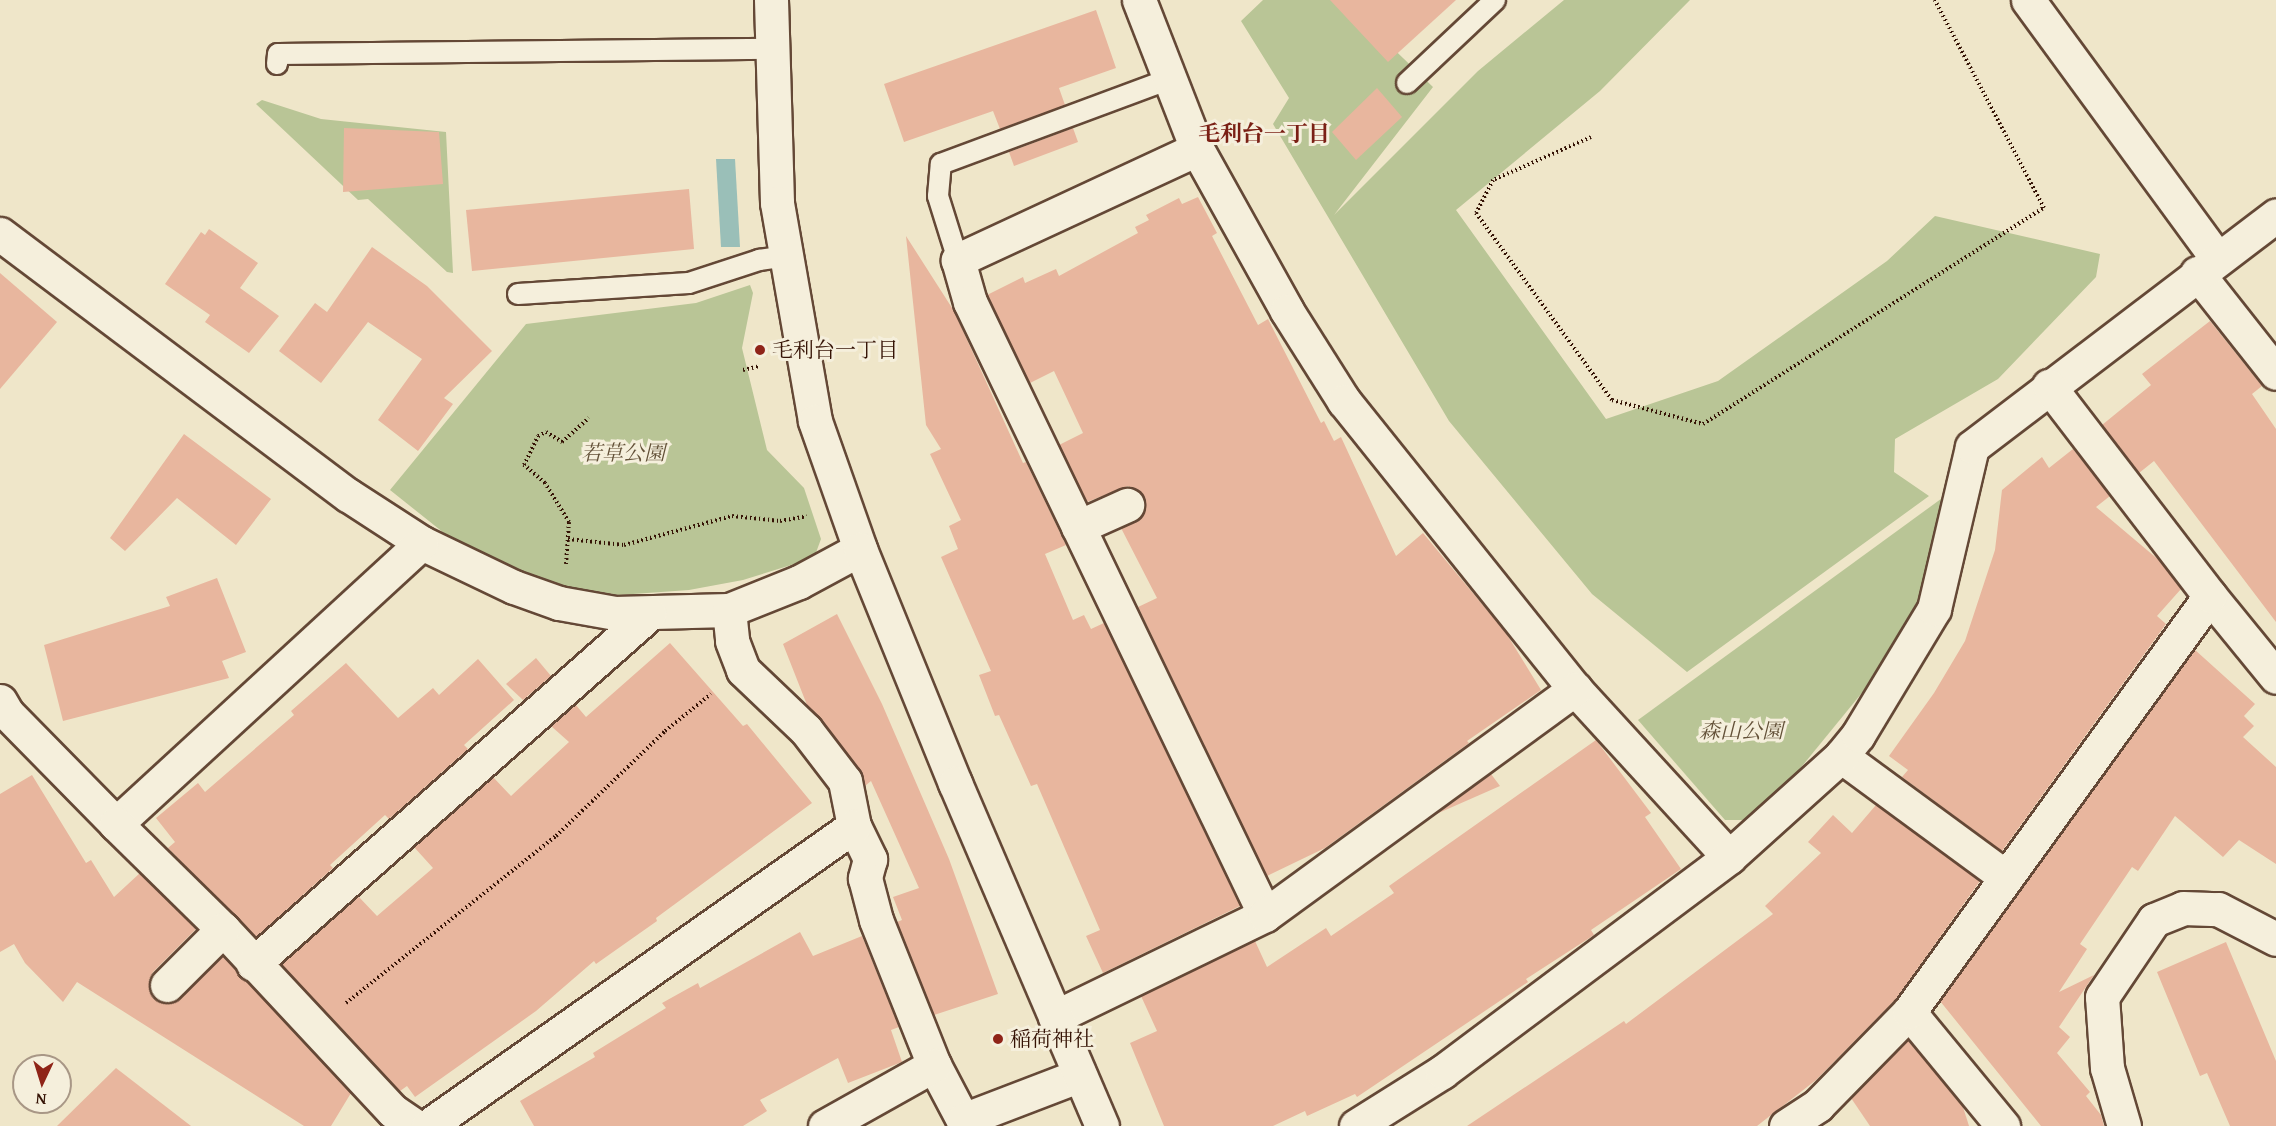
<!DOCTYPE html>
<meta charset="utf-8">
<style>
body{margin:0}
#map{position:relative;width:2276px;height:1126px;overflow:hidden;background:#efe6c9;font-family:"Gentium Book Plus","Noto Serif JP",serif}
div>[style]{position:absolute}
[style*='--x']{left:calc(var(--x)*1px);top:calc(var(--y)*1px);width:calc(var(--w)*1px);rotate:calc(var(--a)*1deg)}
.green>*{inset:0;background:#b9c596}
.water>*{inset:0;background:#9abfb8}
.building>*{inset:0;background:#e8b69e}
.path>*{height:4px;margin-top:-2px;transform-origin:0;background:repeating-linear-gradient(90deg,#351305 0 1.5px,transparent 0 4.5px)}
.roads{filter:drop-shadow(2px 0 #644836) drop-shadow(-2px 0 #644836) drop-shadow(0 2px #644836) drop-shadow(0 -2px #644836)}
.lane>*{height:20px;margin:-10px;padding:0 10px;transform-origin:10px;border-radius:10px;background:#f5efdc}
.street>*{height:33px;margin:-16.5px;padding:0 16.5px;transform-origin:16.5px;border-radius:16.5px;background:#f5efdc}
.secondary>*{height:33px;margin:-16.5px;padding:0 16.5px;transform-origin:16.5px;border-radius:16.5px;background:#f5efdc}
.dots>*{width:16px;height:16px;translate:-50% -50%;box-sizing:border-box;border:3px solid #f5efdc;border-radius:50%}
span{translate:-50% -50%;white-space:nowrap;text-align:center;line-height:1.15;-webkit-text-stroke:6px #f5efdc;paint-order:stroke}
.poi-label{font-size:21px;color:#351305}
.left{translate:0 -50%;text-align:left}
.park-label{font-size:21px;color:#635138;font-style:italic}
.neighbourhood-label{font-size:22px;color:#7a1f14;font-weight:700}
.north{position:absolute;left:12px;top:1054px;width:60px;height:60px;box-sizing:border-box;background:#f5efdc;border:2px solid #a89786;border-radius:50%;rotate:184deg;font-size:16px;font-weight:700;line-height:24px;text-align:center;color:#351305}
.north::after{content:'';display:block;margin:auto;width:21px;height:27px;background:#8f2418;clip-path:polygon(50% 0,100% 100%,50% 72%,0 100%)}
</style>
<div id="map">
<div class="green">
<div style="clip-path:polygon(1263px 0,1343px 0,1433px 87px,1334px 215px,1478px 71px,1564px 0,1690px 0,1600px 91px,1456px 210px,1606px 419px,1718px 381px,1887px 261px,1935px 216px,2100px 254px,2096px 277px,1998px 379px,1895px 439px,1894px 472px,1929px 496px,1687px 672px,1592px 594px,1449px 421px,1273px 124px,1289px 98px,1241px 21px)"></div>
<div style="clip-path:polygon(262px 100px,321px 119px,446px 132px,453px 273px,447px 272px,368px 199px,358px 200px,256px 104px)"></div>
<div style="clip-path:polygon(750px 285px,753px 293px,742px 348px,767px 450px,804px 488px,821px 539px,814px 558px,743px 580px,689px 590px,619px 595px,547px 583px,449px 537px,390px 490px,526px 324px,696px 303px)"></div>
<div style="clip-path:polygon(1945px 496px,1920px 610px,1892px 656px,1785px 787px,1745px 820px,1725px 820px,1638px 720px)"></div>
</div>
<div class="water">
<div style="clip-path:polygon(716px 159px,735px 159px,740px 247px,721px 247px)"></div>
</div>
<div class="building">
<div style="clip-path:polygon(1330px 0,1456px 0,1388px 62px)"></div>
<div style="clip-path:polygon(1096px 10px,1116px 68px,1059px 88px,1065px 105px,1000px 129px,993px 111px,904px 142px,884px 84px)"></div>
<div style="clip-path:polygon(1377px 88px,1402px 117px,1356px 160px,1332px 132px)"></div>
<div style="clip-path:polygon(344px 128px,439px 132px,443px 184px,343px 192px)"></div>
<div style="clip-path:polygon(1073px 128px,1078px 142px,1014px 166px,1009px 152px)"></div>
<div style="clip-path:polygon(689px 189px,694px 249px,472px 271px,466px 210px)"></div>
<div style="clip-path:polygon(1198px 197px,1217px 233px,1212px 236px,1258px 325px,1268px 319px,1321px 423px,1324px 421px,1334px 441px,1341px 437px,1396px 556px,1423px 533px,1506px 633px,1541px 690px,1467px 741px,1469px 743px,1325px 848px,1267px 876px,1138px 607px,1157px 598px,1121px 528px,1142px 516px,1144px 497px,1128px 486px,1087px 502px,1059px 445px,1083px 433px,1054px 371px,1030px 383px,987px 295px,1023px 277px,1025px 283px,1056px 269px,1059px 276px,1138px 233px,1135px 227px,1149px 220px,1146px 215px,1179px 198px,1182px 204px)"></div>
<div style="clip-path:polygon(209px 229px,258px 263px,240px 288px,279px 316px,249px 353px,205px 322px,210px 315px,165px 284px,201px 232px,205px 235px)"></div>
<div style="clip-path:polygon(906px 236px,954px 311px,1023px 463px,1026px 462px,1066px 545px,1045px 554px,1073px 620px,1084px 615px,1091px 629px,1104px 623px,1240px 906px,1103px 973px,1086px 936px,1100px 930px,1037px 784px,1031px 786px,999px 715px,995px 716px,979px 675px,991px 671px,941px 557px,958px 549px,949px 526px,961px 520px,930px 454px,941px 449px,926px 425px)"></div>
<div style="clip-path:polygon(372px 247px,427px 286px,492px 351px,444px 398px,453px 404px,418px 451px,378px 420px,422px 359px,368px 322px,321px 383px,279px 351px,315px 303px,327px 312px)"></div>
<div style="clip-path:polygon(0 273px,57px 322px,0 389px)"></div>
<div style="clip-path:polygon(2210px 321px,2262px 386px,2252px 394px,2276px 429px,2276px 622px,2154px 461px,2139px 473px,2102px 425px,2151px 385px,2142px 374px)"></div>
<div style="clip-path:polygon(184px 434px,271px 499px,236px 545px,177px 498px,125px 551px,110px 538px)"></div>
<div style="clip-path:polygon(2073px 449px,2110px 496px,2096px 507px,2160px 561px,2181px 589px,2157px 616px,2166px 624px,2002px 851px,1902px 777px,1908px 770px,1889px 756px,1934px 693px,1965px 641px,1995px 550px,2002px 490px,2042px 457px,2049px 468px)"></div>
<div style="clip-path:polygon(217px 578px,246px 652px,222px 661px,229px 678px,63px 721px,44px 645px,170px 606px,166px 597px)"></div>
<div style="clip-path:polygon(837px 614px,882px 704px,949px 859px,998px 994px,934px 1015px,897px 922px,902px 920px,893px 897px,919px 888px,871px 781px,865px 786px,860px 770px,807px 705px,783px 644px)"></div>
<div style="clip-path:polygon(670px 643px,743px 726px,747px 724px,812px 803px,656px 918px,657px 921px,596px 964px,594px 961px,536px 1011px,415px 1097px,407px 1086px,400px 1091px,281px 964px,358px 896px,377px 916px,433px 868px,414px 847px,493px 777px,511px 796px,569px 742px,551px 726px,575px 704px,586px 717px)"></div>
<div style="clip-path:polygon(2194px 649px,2255px 704px,2244px 716px,2254px 726px,2243px 737px,2276px 767px,2276px 864px,2239px 840px,2223px 857px,2175px 816px,2138px 871px,2132px 867px,2080px 944px,2087px 949px,2059px 992px,2094px 975px,2059px 1027px,2070px 1037px,2057px 1053px,2090px 1092px,2086px 1096px,2101px 1115px,2104px 1126px,2041px 1126px,1940px 1001px)"></div>
<div style="clip-path:polygon(536px 658px,551px 676px,523px 700px,506px 684px)"></div>
<div style="clip-path:polygon(478px 659px,514px 700px,464px 745px,468px 749px,389px 819px,385px 815px,330px 865px,333px 868px,256px 937px,168px 848px,175px 842px,156px 818px,198px 783px,205px 792px,294px 715px,291px 711px,346px 663px,398px 718px,433px 688px,439px 695px)"></div>
<div style="clip-path:polygon(1596px 740px,1651px 813px,1645px 817px,1681px 869px,1591px 930px,1594px 935px,1526px 979px,1528px 982px,1357px 1097px,1355px 1094px,1307px 1116px,1305px 1111px,1273px 1126px,1164px 1126px,1130px 1043px,1157px 1031px,1141px 996px,1255px 941px,1267px 967px,1326px 928px,1331px 936px,1394px 893px,1389px 886px)"></div>
<div style="clip-path:polygon(1491px 774px,1500px 786px,1434px 815px)"></div>
<div style="clip-path:polygon(32px 775px,86px 863px,91px 860px,114px 897px,140px 873px,196px 929px,153px 972px,149px 981px,153px 998px,163px 1003px,180px 999px,223px 956px,351px 1093px,331px 1126px,304px 1126px,77px 982px,63px 1002px,25px 963px,14px 944px,0 952px,0 794px)"></div>
<div style="clip-path:polygon(1876px 805px,1980px 881px,1895px 1000px,1816px 1080px,1757px 1126px,1467px 1126px,1624px 1021px,1626px 1024px,1773px 914px,1765px 906px,1821px 853px,1808px 842px,1833px 815px,1852px 833px)"></div>
<div style="clip-path:polygon(800px 932px,813px 956px,862px 936px,899px 1027px,891px 1030px,902px 1062px,848px 1083px,838px 1058px,760px 1100px,767px 1111px,743px 1126px,534px 1126px,520px 1101px,595px 1057px,593px 1053px,666px 1008px,662px 1003px,698px 983px,700px 988px)"></div>
<div style="clip-path:polygon(2226px 942px,2276px 1061px,2276px 1126px,2230px 1126px,2207px 1073px,2200px 1076px,2157px 972px)"></div>
<div style="clip-path:polygon(1908px 1040px,1963px 1107px,1969px 1126px,1870px 1126px,1851px 1098px)"></div>
<div style="clip-path:polygon(116px 1068px,191px 1126px,57px 1126px)"></div>
</div>
<div class="path">
<div style="--x:1591;--y:137;--w:107;--a:156.3"></div>
<div style="--x:1493;--y:180;--w:37;--a:117"></div>
<div style="--x:1476;--y:213;--w:231;--a:54"></div>
<div style="--x:1612;--y:400;--w:94;--a:14.8"></div>
<div style="--x:1703;--y:424;--w:404;--a:-32.4"></div>
<div style="--x:2044;--y:208;--w:235;--a:-117.7"></div>
<div style="--x:743;--y:370;--w:17;--a:-13"></div>
<div style="--x:568;--y:539;--w:56;--a:6.1"></div>
<div style="--x:624;--y:545;--w:112;--a:-15"></div>
<div style="--x:732;--y:516;--w:48;--a:5.9"></div>
<div style="--x:780;--y:521;--w:27;--a:-10"></div>
<div style="--x:566;--y:564;--w:42;--a:-85.9"></div>
<div style="--x:569;--y:522;--w:46;--a:-121.6"></div>
<div style="--x:545;--y:483;--w:28;--a:-139"></div>
<div style="--x:524;--y:465;--w:32;--a:-64"></div>
<div style="--x:538;--y:436;--w:9;--a:-27"></div>
<div style="--x:546;--y:432;--w:19;--a:32"></div>
<div style="--x:562;--y:442;--w:36;--a:-42"></div>
<div style="--x:346;--y:1003;--w:268;--a:-38.5"></div>
<div style="--x:556;--y:836;--w:151;--a:-43.9"></div>
<div style="--x:665;--y:731;--w:59;--a:-38.8"></div>
</div>
<div class="roads">
<div class="lane">
<div style="--x:277;--y:64;--w:10;--a:-84"></div>
<div style="--x:278;--y:54;--w:494;--a:-0.6"></div>
<div style="--x:1407;--y:83;--w:121;--a:-43.3"></div>
<div style="--x:958;--y:260;--w:67;--a:-107.4"></div>
<div style="--x:938;--y:196;--w:32;--a:-85"></div>
<div style="--x:941;--y:164;--w:243;--a:-20.4"></div>
<div style="--x:518;--y:294;--w:171;--a:-3.7"></div>
<div style="--x:689;--y:283;--w:74;--a:-18.2"></div>
<div style="--x:759;--y:260;--w:27;--a:-8"></div>
</div>
<div class="street">
<div style="--x:1139;--y:0;--w:160;--a:68.7"></div>
<div style="--x:1197;--y:149;--w:185;--a:60.9"></div>
<div style="--x:1287;--y:311;--w:107;--a:57.7"></div>
<div style="--x:1344;--y:401;--w:369;--a:51.3"></div>
<div style="--x:1575;--y:689;--w:228;--a:47.5"></div>
<div style="--x:2028;--y:0;--w:318;--a:53.8"></div>
<div style="--x:1197;--y:149;--w:264;--a:155.1"></div>
<div style="--x:958;--y:260;--w:44;--a:74.1"></div>
<div style="--x:970;--y:302;--w:680;--a:64.3"></div>
<div style="--x:0;--y:234;--w:435;--a:36.9"></div>
<div style="--x:348;--y:495;--w:88;--a:33"></div>
<div style="--x:422;--y:543;--w:102;--a:25.6"></div>
<div style="--x:514;--y:587;--w:48;--a:19.6"></div>
<div style="--x:559;--y:603;--w:57;--a:10.1"></div>
<div style="--x:615;--y:613;--w:114;--a:-1.5"></div>
<div style="--x:729;--y:610;--w:75;--a:-21.8"></div>
<div style="--x:799;--y:582;--w:69;--a:-28.4"></div>
<div style="--x:2197;--y:273;--w:127;--a:51.7"></div>
<div style="--x:1078;--y:527;--w:54;--a:-24.2"></div>
<div style="--x:2210;--y:596;--w:104;--a:50.8"></div>
<div style="--x:729;--y:610;--w:31;--a:84"></div>
<div style="--x:732;--y:641;--w:31;--a:69"></div>
<div style="--x:743;--y:670;--w:87;--a:43.6"></div>
<div style="--x:806;--y:730;--w:64;--a:52.6"></div>
<div style="--x:845;--y:781;--w:46;--a:78.7"></div>
<div style="--x:854;--y:826;--w:37;--a:64"></div>
<div style="--x:870;--y:859;--w:20;--a:105"></div>
<div style="--x:865;--y:878;--w:43;--a:75.3"></div>
<div style="--x:876;--y:920;--w:156;--a:68.2"></div>
<div style="--x:934;--y:1065;--w:62;--a:62.2"></div>
<div style="--x:963;--y:1120;--w:125;--a:-21"></div>
<div style="--x:0;--y:701;--w:14;--a:60"></div>
<div style="--x:7;--y:713;--w:156;--a:45.5"></div>
<div style="--x:116;--y:824;--w:415;--a:-42.6"></div>
<div style="--x:1841;--y:756;--w:205;--a:36.3"></div>
<div style="--x:116;--y:824;--w:150;--a:44.5"></div>
<div style="--x:223;--y:929;--w:249;--a:47"></div>
<div style="--x:393;--y:1111;--w:27;--a:34"></div>
<div style="--x:253;--y:964;--w:529;--a:-41.47"></div>
<div style="--x:167;--y:985;--w:79;--a:-45"></div>
<div style="--x:1909;--y:1012;--w:148;--a:50.5"></div>
<div style="--x:1055;--y:1017;--w:233;--a:-25.9"></div>
<div style="--x:1265;--y:915;--w:384;--a:-36.1"></div>
<div style="--x:428;--y:1126;--w:521;--a:-35.15"></div>
<div style="--x:825;--y:1126;--w:125;--a:-29.2"></div>
<div style="--x:1356;--y:1126;--w:102;--a:-32.1"></div>
<div style="--x:1442;--y:1072;--w:359;--a:-36.8"></div>
<div style="--x:1729;--y:857;--w:151;--a:-42"></div>
<div style="--x:1841;--y:756;--w:27;--a:-51"></div>
<div style="--x:1858;--y:735;--w:147;--a:-58.9"></div>
<div style="--x:1934;--y:609;--w:166;--a:-76.8"></div>
<div style="--x:1972;--y:447;--w:382;--a:-37.3"></div>
<div style="--x:1786;--y:1126;--w:38;--a:-33"></div>
<div style="--x:1818;--y:1105;--w:130;--a:-45.6"></div>
<div style="--x:1909;--y:1012;--w:513;--a:-54.11"></div>
<div style="--x:2210;--y:596;--w:265;--a:-127.5"></div>
<div style="--x:2124;--y:1126;--w:60;--a:-106.3"></div>
<div style="--x:2107;--y:1068;--w:71;--a:-94"></div>
<div style="--x:2102;--y:997;--w:93;--a:-56"></div>
<div style="--x:2154;--y:920;--w:31;--a:-22"></div>
<div style="--x:2183;--y:908;--w:35;--a:2"></div>
<div style="--x:2218;--y:909;--w:65;--a:27.3"></div>
</div>
<div class="secondary">
<div style="--x:771;--y:0;--w:203;--a:88.3"></div>
<div style="--x:777;--y:203;--w:221;--a:80.1"></div>
<div style="--x:815;--y:421;--w:136;--a:70.6"></div>
<div style="--x:860;--y:549;--w:253;--a:67.9"></div>
<div style="--x:955;--y:783;--w:373;--a:66.8"></div>
</div>
</div>
<div class="dots">
<div style="left:760px;top:350px;background:#8f2418"></div>
<div style="left:998px;top:1039px;background:#8f2418"></div>
</div>
<div class="poi-label">
<span class="left" style="left:772px;top:350px">毛利台一丁目</span>
<span class="left" style="left:1010px;top:1039px">稲荷神社</span>
</div>
<div class="park-label">
<span style="left:623px;top:453px">若草公園</span>
<span style="left:1741px;top:731px">森山公園</span>
</div>
<div class="neighbourhood-label">
<span style="left:1264px;top:134px">毛利台一丁目</span>
</div>
<div class="north">N</div>
</div>
